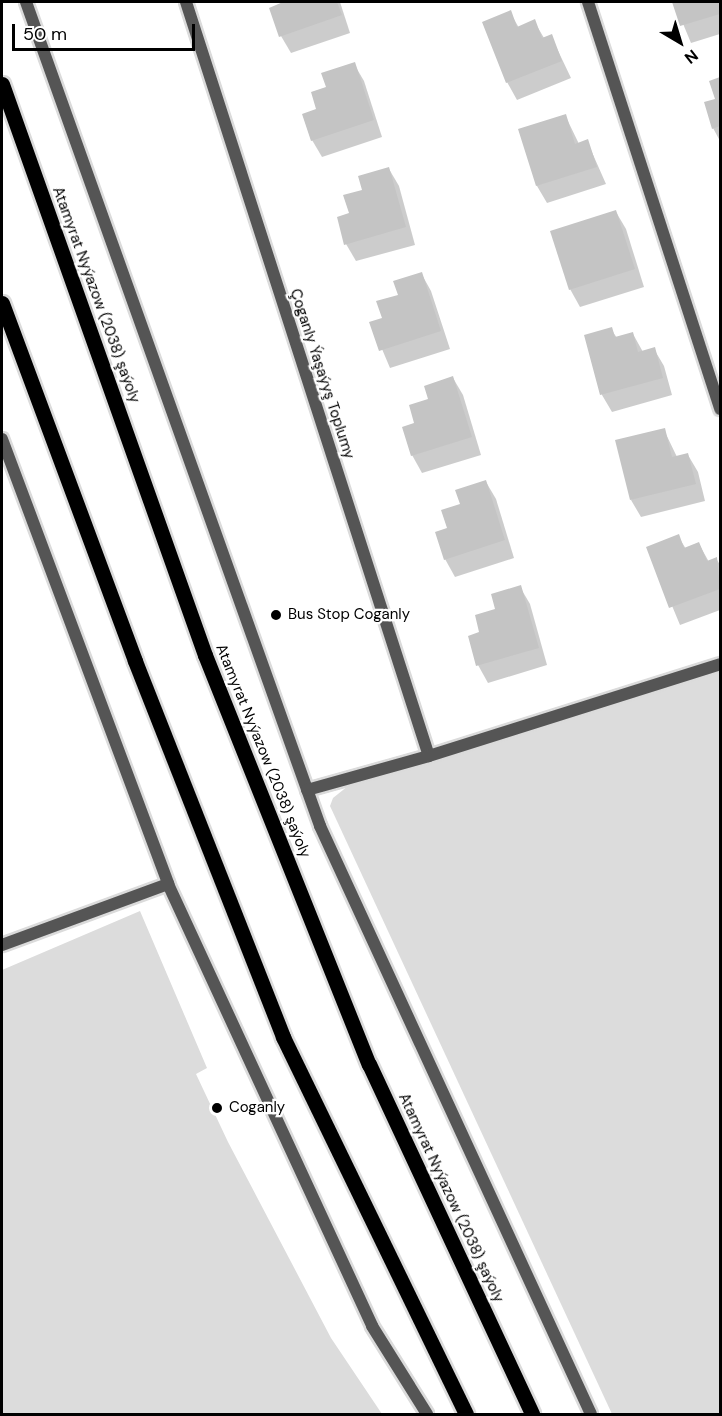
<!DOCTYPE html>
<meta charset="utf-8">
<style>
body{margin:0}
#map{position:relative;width:722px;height:1416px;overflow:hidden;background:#fff;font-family:"DM Sans",sans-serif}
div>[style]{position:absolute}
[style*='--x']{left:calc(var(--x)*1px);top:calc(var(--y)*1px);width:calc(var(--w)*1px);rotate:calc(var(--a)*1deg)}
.green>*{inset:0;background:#dcdcdc}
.shadow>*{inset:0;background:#0003}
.building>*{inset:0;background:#c4c4c4}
.roads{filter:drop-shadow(2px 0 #dbdbdb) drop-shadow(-2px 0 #dbdbdb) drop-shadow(0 2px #dbdbdb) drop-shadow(0 -2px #dbdbdb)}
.minor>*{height:12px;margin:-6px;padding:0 6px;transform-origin:6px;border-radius:6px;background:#555}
.primary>*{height:15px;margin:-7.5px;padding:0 7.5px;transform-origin:7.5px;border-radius:7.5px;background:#000}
.dots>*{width:16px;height:16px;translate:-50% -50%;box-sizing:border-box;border:3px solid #fff;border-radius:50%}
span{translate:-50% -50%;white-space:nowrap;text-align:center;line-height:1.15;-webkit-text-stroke:4.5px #fff;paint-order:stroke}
.street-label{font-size:15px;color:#000}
.poi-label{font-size:15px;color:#000}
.left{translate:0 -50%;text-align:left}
.frame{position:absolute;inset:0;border:3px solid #000;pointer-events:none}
.north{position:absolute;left:650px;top:12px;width:60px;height:60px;-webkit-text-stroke:4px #fff;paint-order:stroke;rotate:142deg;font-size:16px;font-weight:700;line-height:24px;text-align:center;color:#000}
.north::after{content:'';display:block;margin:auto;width:21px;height:27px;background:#000;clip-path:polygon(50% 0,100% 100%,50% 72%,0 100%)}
.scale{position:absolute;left:12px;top:24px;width:183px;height:27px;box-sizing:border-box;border:3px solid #000;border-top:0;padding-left:8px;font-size:18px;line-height:21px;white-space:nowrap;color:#000;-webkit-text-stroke:4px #fff;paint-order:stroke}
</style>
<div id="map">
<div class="green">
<div style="clip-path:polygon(720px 670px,720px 1414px,612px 1414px,330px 806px,333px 798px,348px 786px)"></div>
<div style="clip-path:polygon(140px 911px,207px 1068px,196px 1074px,228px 1142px,331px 1338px,382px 1414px,2px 1414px,2px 970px)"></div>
</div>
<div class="shadow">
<div style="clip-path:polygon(284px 2px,340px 2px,350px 33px,291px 53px,281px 36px)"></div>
<div style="clip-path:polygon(674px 2px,720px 2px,720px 34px,691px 43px)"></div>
<div style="clip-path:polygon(510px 12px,519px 28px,534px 21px,544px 38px,551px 36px,571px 78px,517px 100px,507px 82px)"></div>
<div style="clip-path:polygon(354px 64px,364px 81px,382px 137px,322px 157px,312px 140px,318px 110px,328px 88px)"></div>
<div style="clip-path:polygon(720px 79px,720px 141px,713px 128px,716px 100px,711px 82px)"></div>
<div style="clip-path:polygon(565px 115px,579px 144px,587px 141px,606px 184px,547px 203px,537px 186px,519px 130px)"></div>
<div style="clip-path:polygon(389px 169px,399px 186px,415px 245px,356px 261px,346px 244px,350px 214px,364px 191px)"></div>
<div style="clip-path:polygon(616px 212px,626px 229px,644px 287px,580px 307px,570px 289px)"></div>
<div style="clip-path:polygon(421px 273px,431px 291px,450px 349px,390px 368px,371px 323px,383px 319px)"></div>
<div style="clip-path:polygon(611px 329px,617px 338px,633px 334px,643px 352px,654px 349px,664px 366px,672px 395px,612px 412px,602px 395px,585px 336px)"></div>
<div style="clip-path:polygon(453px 378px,463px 395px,481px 455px,422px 473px,412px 455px,416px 424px,430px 400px)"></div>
<div style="clip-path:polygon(664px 430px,677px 457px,688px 455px,698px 472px,705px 501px,641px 517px,631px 500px)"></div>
<div style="clip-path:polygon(486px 482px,496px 499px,514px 558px,455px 577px,445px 559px,449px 528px,461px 505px)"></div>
<div style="clip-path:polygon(678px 536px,686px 549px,699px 544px,709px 562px,716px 558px,720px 565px,720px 610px,680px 625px,648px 548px)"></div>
<div style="clip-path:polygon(520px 587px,530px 604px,547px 665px,488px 683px,478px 665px,481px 633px)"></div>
</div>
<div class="building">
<div style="clip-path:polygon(283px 2px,337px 2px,342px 15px,279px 37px,269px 8px)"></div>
<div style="clip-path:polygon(672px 2px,720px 2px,720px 14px,680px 26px)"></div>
<div style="clip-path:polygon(511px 10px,517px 27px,535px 19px,542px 38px,552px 34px,562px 61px,506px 83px,482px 22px)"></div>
<div style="clip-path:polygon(355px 62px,374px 120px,311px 141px,302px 114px,316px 109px,311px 92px,326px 87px,321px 73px)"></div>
<div style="clip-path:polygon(720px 77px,720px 126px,712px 129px,704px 102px,715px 99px,709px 81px)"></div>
<div style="clip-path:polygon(566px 114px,575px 144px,588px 139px,597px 167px,536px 186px,518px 129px)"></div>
<div style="clip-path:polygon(389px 167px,406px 227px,344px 245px,337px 217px,349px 213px,343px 195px,362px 190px,358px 176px)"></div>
<div style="clip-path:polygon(616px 210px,635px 269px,569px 290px,550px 231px)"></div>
<div style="clip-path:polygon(422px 272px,441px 331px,379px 351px,369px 322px,382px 318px,376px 301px,398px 295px,393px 281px)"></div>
<div style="clip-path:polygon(612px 327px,615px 337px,633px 332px,638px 352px,655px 347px,663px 378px,600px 395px,584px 335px)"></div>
<div style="clip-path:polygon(453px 376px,472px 437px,411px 456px,402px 427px,414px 423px,409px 405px,428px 399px,424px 386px)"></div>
<div style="clip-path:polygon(665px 428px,672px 457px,688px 453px,696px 484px,630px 500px,615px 440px)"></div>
<div style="clip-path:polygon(486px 480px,505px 540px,444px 560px,435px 532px,447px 528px,441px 510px,460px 504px,455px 490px)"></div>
<div style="clip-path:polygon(679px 534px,684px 548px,699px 542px,707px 561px,717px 557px,720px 589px,669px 608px,646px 547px)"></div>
<div style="clip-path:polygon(521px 585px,539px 648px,476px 666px,468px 636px,479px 632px,475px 615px,495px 609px,491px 594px)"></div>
</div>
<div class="roads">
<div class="minor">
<div style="--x:26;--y:2;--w:875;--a:70.36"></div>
<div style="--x:320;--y:826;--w:647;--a:65.26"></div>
<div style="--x:186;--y:2;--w:792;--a:72.14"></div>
<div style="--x:588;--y:2;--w:428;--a:72"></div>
<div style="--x:2;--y:439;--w:475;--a:69.5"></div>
<div style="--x:168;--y:884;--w:487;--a:65.2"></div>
<div style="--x:372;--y:1326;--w:104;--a:58"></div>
<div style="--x:307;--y:790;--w:127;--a:-15.6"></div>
<div style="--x:429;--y:756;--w:305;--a:-17.5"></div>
<div style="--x:2;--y:945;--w:177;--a:-20.2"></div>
</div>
<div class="primary">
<div style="--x:2;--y:84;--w:606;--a:70.43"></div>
<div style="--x:205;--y:655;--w:441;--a:68.2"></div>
<div style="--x:369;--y:1064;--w:386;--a:65"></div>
<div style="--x:2;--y:303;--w:382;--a:69.6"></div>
<div style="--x:135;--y:661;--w:404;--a:68.5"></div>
<div style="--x:283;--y:1037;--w:419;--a:64.1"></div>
</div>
</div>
<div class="dots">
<div style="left:276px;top:615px;background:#000"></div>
<div style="left:217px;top:1108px;background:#000"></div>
</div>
<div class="street-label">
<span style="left:96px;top:295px;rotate:70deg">Atamyrat Nyýazow (2038) şaýoly</span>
<span style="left:322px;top:374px;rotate:72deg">Çoganly Ýaşaýyş Toplumy</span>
<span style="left:263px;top:751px;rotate:68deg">Atamyrat Nyýazow (2038) şaýoly</span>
<span style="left:451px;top:1198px;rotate:65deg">Atamyrat Nyýazow (2038) şaýoly</span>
</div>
<div class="poi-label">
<span class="left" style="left:288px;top:615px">Bus Stop Coganly</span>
<span class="left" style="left:229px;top:1108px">Coganly</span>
</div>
<div class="frame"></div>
<div class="north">N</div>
<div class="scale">50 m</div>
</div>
